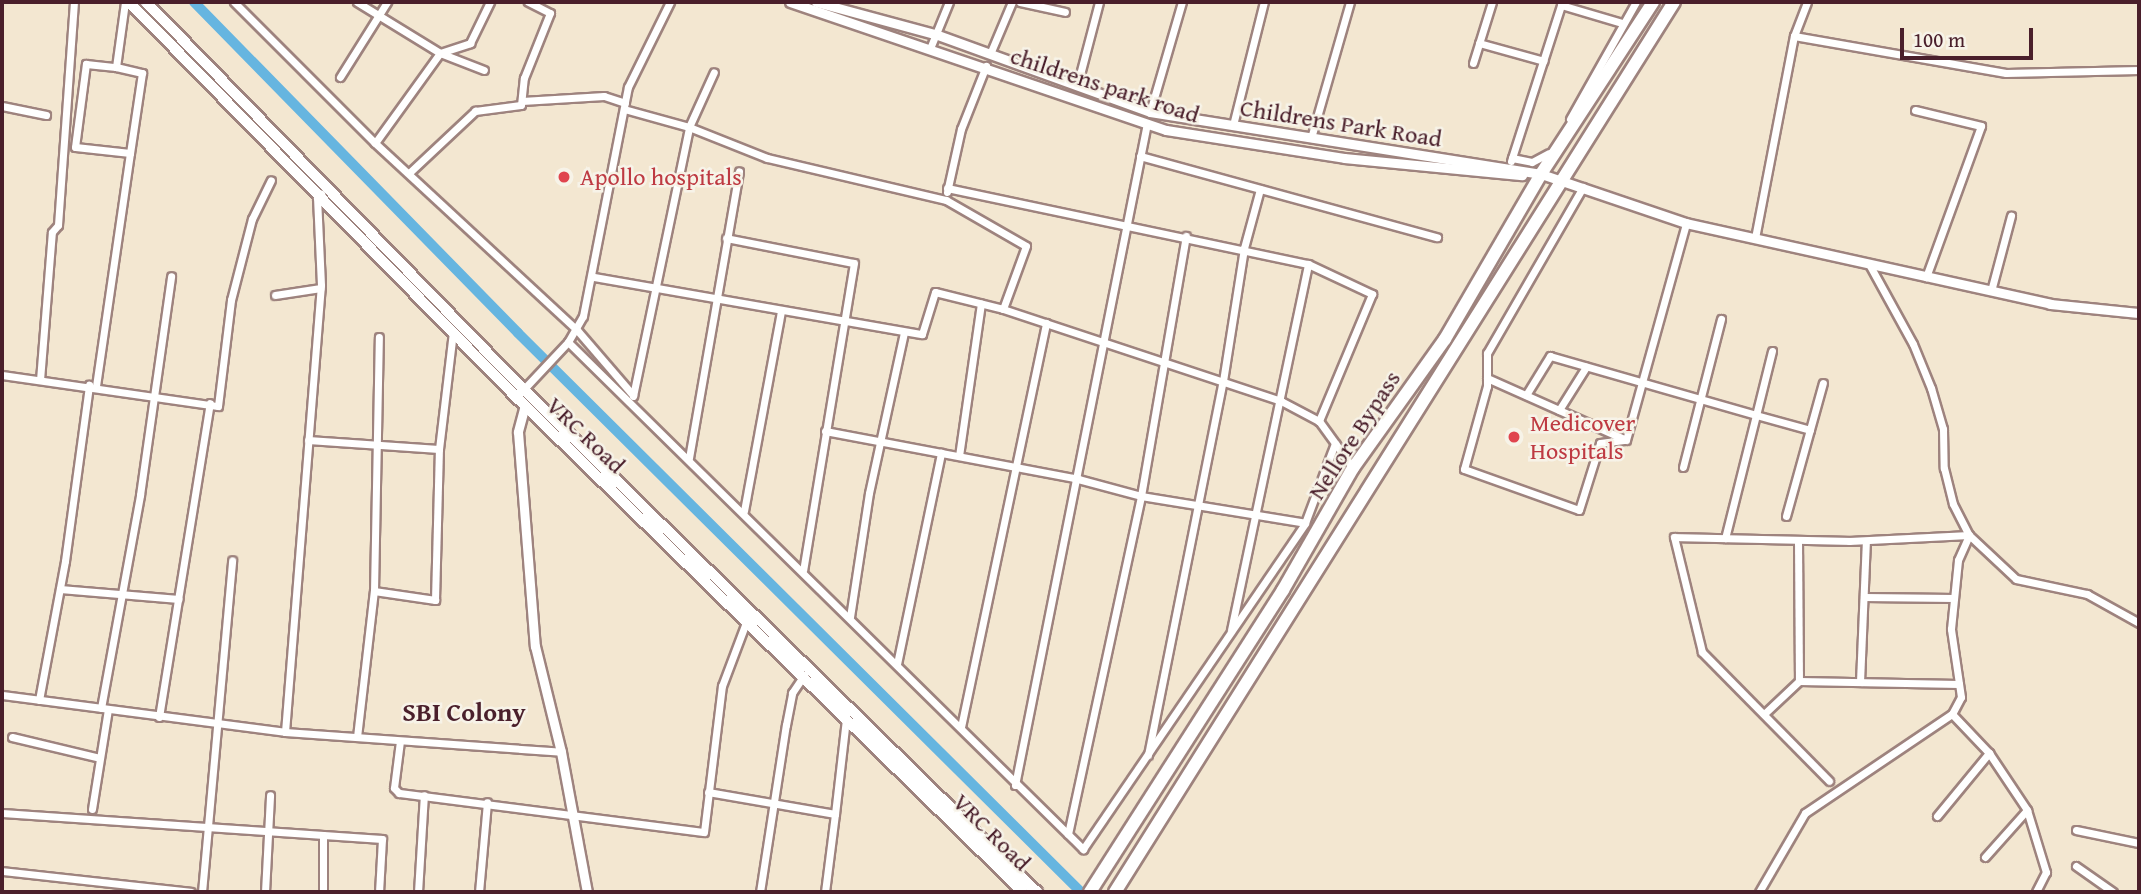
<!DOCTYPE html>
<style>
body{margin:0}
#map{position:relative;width:2141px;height:894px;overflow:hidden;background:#f3e7d1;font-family:"Gentium Book Plus",serif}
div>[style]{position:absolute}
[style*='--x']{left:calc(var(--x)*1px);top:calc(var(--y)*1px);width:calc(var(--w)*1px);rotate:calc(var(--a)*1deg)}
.canal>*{height:10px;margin:-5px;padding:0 5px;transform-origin:5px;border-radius:5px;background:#66b5e0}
.roads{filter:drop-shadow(2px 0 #9e837e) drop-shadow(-2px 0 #9e837e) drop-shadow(0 2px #9e837e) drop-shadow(0 -2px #9e837e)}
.minor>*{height:7px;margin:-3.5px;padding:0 3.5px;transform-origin:3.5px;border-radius:3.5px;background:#fff}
.tertiary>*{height:9px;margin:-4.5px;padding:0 4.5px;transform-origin:4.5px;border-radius:4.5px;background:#fff}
.primary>*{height:10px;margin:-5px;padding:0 5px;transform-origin:5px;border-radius:5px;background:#fff}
.trunk>*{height:12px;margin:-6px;padding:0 6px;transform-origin:6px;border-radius:6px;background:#fff}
.dots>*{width:19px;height:19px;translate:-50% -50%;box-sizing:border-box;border:4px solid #f7f3e8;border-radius:50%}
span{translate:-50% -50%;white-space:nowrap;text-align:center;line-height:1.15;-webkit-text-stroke:5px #f7f3e8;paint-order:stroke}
.street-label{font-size:24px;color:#4a1f2b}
.health-label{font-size:24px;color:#be3a42}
.left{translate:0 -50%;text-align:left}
.neighbourhood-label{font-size:26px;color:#4a1f2b;font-weight:700}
.frame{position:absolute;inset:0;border:4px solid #4a1f2b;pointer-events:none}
.scale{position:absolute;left:1900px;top:28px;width:133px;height:32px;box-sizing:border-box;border:4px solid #4a1f2b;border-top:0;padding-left:9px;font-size:21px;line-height:24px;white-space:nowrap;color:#4a1f2b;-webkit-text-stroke:5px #f7f3e8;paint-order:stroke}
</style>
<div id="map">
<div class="canal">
<div style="--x:194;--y:2;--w:463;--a:45.6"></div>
<div style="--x:518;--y:333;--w:793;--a:44.8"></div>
</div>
<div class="roads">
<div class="minor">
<div style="--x:234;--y:2;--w:199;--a:45"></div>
<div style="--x:375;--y:143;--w:275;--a:42.8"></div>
<div style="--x:577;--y:330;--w:86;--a:49.3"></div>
<div style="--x:357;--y:2;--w:97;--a:31.6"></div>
<div style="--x:440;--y:53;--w:32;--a:-18"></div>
<div style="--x:470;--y:43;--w:46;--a:-64"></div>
<div style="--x:1020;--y:2;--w:46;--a:12.5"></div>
<div style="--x:1561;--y:5;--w:64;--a:16.4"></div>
<div style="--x:1794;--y:36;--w:215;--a:9.9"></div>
<div style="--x:2006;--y:73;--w:133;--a:-1.3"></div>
<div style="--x:1479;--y:43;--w:67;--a:15.5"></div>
<div style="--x:931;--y:46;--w:48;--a:-67.8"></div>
<div style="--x:990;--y:54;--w:56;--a:-67.1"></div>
<div style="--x:1473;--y:63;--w:64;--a:-72.7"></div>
<div style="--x:116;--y:67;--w:27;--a:13"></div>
<div style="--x:142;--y:73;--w:81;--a:98.5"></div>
<div style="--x:340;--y:77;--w:89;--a:-57.9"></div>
<div style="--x:1077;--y:86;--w:87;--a:-75.3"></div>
<div style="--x:522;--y:101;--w:82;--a:-3.5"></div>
<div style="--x:604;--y:96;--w:22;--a:18"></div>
<div style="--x:2;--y:106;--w:45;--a:11.6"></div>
<div style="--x:624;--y:109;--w:67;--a:15.5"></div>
<div style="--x:689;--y:127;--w:84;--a:21.7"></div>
<div style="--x:767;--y:158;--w:184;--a:13.2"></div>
<div style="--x:946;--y:200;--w:92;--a:29.9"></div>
<div style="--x:1026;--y:246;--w:67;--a:110.1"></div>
<div style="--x:1915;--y:110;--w:68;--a:13.6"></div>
<div style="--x:1981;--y:126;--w:161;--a:110"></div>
<div style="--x:1150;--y:112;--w:115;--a:-73.8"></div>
<div style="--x:1570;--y:119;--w:134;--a:-60.6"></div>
<div style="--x:1233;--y:125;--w:127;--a:-75.9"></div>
<div style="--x:1311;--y:138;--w:141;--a:-74"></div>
<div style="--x:375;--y:143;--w:111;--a:-54.2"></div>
<div style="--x:440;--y:53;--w:47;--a:21.1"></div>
<div style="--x:1140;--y:156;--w:308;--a:15.3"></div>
<div style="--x:1512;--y:158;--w:20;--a:11"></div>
<div style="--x:1532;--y:162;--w:19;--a:-28"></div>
<div style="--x:1511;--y:161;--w:167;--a:-72.2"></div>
<div style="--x:409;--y:173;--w:91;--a:-43.2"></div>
<div style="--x:475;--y:111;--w:46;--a:-7.4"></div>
<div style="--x:521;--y:105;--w:27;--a:-84"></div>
<div style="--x:524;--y:78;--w:70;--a:-68.2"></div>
<div style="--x:550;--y:13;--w:25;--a:-153"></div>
<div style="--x:1583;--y:187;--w:192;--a:120"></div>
<div style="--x:1487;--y:353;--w:33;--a:90"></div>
<div style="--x:1487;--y:386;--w:86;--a:105.5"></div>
<div style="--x:1464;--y:469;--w:122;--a:19.6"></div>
<div style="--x:1579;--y:510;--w:70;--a:-72.6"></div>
<div style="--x:1600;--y:443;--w:26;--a:-7"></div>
<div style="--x:1626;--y:440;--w:225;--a:-74.5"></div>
<div style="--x:947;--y:188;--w:369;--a:11.9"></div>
<div style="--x:1308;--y:264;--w:71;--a:25.1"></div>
<div style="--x:1372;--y:294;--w:138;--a:112.7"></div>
<div style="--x:947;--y:192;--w:65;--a:-77.5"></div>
<div style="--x:961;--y:129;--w:68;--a:-68.4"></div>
<div style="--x:726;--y:238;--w:130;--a:11.1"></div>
<div style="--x:854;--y:263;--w:311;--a:99.4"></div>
<div style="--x:1755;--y:238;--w:206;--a:-79.1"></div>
<div style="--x:1794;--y:36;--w:36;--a:-69"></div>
<div style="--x:1869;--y:264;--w:91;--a:61.2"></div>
<div style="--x:1913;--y:344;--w:48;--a:67.8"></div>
<div style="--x:1931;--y:388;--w:43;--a:73.7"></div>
<div style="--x:1943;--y:429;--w:39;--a:89"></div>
<div style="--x:1944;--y:468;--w:37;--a:76"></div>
<div style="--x:1953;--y:504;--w:35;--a:63"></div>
<div style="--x:1969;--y:535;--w:64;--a:43.1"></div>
<div style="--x:2016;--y:579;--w:73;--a:11.9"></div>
<div style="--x:2087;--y:594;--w:60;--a:29.1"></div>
<div style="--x:594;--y:277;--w:333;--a:9.9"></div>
<div style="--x:922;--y:334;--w:44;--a:-72.8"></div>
<div style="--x:935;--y:292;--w:70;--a:14"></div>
<div style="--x:1003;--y:309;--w:293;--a:18.3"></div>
<div style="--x:1281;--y:401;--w:43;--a:27.8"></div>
<div style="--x:1319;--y:421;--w:58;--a:54.1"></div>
<div style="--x:1991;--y:291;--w:78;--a:-75.1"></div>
<div style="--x:275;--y:295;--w:46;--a:-8.8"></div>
<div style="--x:568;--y:342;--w:723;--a:44.55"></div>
<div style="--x:1083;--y:849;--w:394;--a:-55.7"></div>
<div style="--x:1305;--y:523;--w:85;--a:-69.4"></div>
<div style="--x:1772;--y:351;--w:66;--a:104"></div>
<div style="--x:1756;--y:415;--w:56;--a:15.5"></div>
<div style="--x:2;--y:375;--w:218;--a:8.2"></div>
<div style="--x:218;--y:406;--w:107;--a:-83"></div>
<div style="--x:231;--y:300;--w:84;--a:-75.5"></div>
<div style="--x:252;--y:219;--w:43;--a:-64"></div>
<div style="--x:1487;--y:378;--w:150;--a:24"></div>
<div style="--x:40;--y:380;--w:148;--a:-85.4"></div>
<div style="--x:52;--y:232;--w:9;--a:-49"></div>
<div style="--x:58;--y:225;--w:224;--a:-85.9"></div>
<div style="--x:96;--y:386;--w:235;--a:-81.7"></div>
<div style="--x:130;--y:153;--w:55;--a:-173.8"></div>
<div style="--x:75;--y:147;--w:84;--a:-82.5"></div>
<div style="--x:86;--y:64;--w:30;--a:6"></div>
<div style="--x:116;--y:67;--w:66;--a:-82.1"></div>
<div style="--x:522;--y:391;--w:67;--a:-46.8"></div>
<div style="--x:568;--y:342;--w:30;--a:-60"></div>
<div style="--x:583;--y:316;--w:233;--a:-78.9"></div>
<div style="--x:628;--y:87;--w:95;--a:-63.7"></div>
<div style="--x:1526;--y:395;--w:46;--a:-58.4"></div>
<div style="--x:1550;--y:356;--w:214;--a:16"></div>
<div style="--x:1756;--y:415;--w:127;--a:104.1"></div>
<div style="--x:633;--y:396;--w:275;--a:-78.2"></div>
<div style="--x:689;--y:127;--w:60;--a:-65.6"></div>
<div style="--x:1559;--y:410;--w:51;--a:-57.9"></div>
<div style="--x:825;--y:431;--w:258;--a:10.7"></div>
<div style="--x:1078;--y:479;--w:65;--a:15.1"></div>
<div style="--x:1141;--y:496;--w:166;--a:9.3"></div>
<div style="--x:308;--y:440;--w:131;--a:3.9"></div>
<div style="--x:439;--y:449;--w:118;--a:-83.2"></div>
<div style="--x:959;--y:456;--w:154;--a:-81.8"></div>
<div style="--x:689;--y:458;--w:291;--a:-80.1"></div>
<div style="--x:1683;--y:467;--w:153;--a:-75.6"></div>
<div style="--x:744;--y:511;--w:203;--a:-79.5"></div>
<div style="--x:1786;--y:516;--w:138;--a:-74.5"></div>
<div style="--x:1798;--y:540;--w:141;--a:89.6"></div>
<div style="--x:1799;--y:681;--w:160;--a:1.1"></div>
<div style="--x:60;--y:589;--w:119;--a:4.8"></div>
<div style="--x:374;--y:591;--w:62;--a:8.4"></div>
<div style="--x:435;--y:600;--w:151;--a:-88.5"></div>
<div style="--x:1864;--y:597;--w:90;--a:0.6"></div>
<div style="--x:850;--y:617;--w:125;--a:-81.3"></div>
<div style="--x:869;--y:493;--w:164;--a:-77.7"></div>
<div style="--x:1231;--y:630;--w:374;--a:-78.1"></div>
<div style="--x:897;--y:664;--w:216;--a:-78.2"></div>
<div style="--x:1860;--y:682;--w:141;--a:-87.6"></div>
<div style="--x:2;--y:695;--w:285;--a:7.4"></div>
<div style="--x:285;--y:732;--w:277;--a:4.1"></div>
<div style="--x:39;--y:700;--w:141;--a:-79.4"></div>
<div style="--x:65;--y:561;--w:178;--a:-82.2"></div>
<div style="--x:101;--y:708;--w:217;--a:-79.6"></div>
<div style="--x:140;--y:495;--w:221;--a:-81.9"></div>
<div style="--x:1764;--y:714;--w:48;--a:-43.3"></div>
<div style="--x:1952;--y:714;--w:54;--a:46.5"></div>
<div style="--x:1989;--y:753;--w:69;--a:56.3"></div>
<div style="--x:2027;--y:810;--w:65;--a:73"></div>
<div style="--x:2046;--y:872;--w:22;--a:117"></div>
<div style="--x:159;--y:717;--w:318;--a:-80.8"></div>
<div style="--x:961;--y:727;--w:413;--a:-78.1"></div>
<div style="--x:285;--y:732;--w:448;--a:-85.4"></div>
<div style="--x:321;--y:285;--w:87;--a:-92.6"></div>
<div style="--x:317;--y:198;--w:6;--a:-45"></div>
<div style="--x:12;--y:737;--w:90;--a:13.4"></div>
<div style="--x:357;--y:737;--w:147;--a:-83.4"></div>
<div style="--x:374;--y:591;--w:254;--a:-88.9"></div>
<div style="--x:400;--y:741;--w:47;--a:97.3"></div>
<div style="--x:394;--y:788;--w:7;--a:45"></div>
<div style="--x:399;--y:793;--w:307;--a:7.3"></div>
<div style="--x:704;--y:832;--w:147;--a:-83"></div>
<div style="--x:722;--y:686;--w:71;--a:-69.3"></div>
<div style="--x:1148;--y:755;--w:381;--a:-78.7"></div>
<div style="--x:1223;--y:381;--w:135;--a:-81"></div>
<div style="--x:1244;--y:248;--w:61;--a:-74.8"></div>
<div style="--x:1015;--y:785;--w:675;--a:-78.72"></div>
<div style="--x:708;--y:792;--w:129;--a:9.8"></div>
<div style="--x:835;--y:814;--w:96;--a:-83.4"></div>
<div style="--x:92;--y:809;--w:101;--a:-80.9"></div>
<div style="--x:2;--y:813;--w:381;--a:3.9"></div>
<div style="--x:382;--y:839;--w:53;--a:93.2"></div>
<div style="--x:1937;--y:816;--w:82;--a:-50.5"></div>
<div style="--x:2076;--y:830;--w:64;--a:11.7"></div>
<div style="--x:1068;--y:834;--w:346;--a:-77.8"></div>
<div style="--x:1141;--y:496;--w:264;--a:-80.2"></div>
<div style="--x:1985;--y:857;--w:63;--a:-48.2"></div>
<div style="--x:2076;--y:866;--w:45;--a:35.1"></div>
<div style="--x:2;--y:871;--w:190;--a:6.3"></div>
<div style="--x:202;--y:892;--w:333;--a:-84.8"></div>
<div style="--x:265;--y:892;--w:97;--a:-87"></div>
<div style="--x:323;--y:892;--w:57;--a:-90"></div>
<div style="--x:418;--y:892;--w:97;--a:-86.5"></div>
<div style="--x:479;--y:892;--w:90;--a:-84.9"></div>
<div style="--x:760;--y:892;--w:169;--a:-81.2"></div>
<div style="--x:786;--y:725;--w:33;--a:-79"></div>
<div style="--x:792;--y:693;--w:22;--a:-56"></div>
<div style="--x:825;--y:892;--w:79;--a:-82.7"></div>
<div style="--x:1759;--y:892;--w:91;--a:-59.8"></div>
<div style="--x:1805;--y:813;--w:177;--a:-34"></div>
<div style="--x:1952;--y:714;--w:19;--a:-62"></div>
<div style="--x:1961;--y:697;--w:69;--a:-98.4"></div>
<div style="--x:1951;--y:629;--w:69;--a:-84.2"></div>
<div style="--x:1958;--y:560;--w:27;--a:-66"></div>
<div style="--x:1969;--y:535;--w:120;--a:177.1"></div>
<div style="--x:1849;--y:541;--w:175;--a:-178.7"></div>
<div style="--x:1674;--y:537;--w:118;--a:76.3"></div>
<div style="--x:1702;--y:652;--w:181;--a:45.4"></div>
</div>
<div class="tertiary">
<div style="--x:790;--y:2;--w:397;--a:18.8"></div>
<div style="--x:1166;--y:130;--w:180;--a:8.9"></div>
<div style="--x:1344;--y:158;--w:179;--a:5.5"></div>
<div style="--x:816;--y:2;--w:123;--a:15.1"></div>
<div style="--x:935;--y:34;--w:229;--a:19.9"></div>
<div style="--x:1150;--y:112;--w:396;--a:9"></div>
<div style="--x:1541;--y:174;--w:153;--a:18.7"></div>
<div style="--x:1686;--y:223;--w:373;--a:12.5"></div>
<div style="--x:2050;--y:304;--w:89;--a:5.8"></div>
<div style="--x:525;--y:405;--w:28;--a:105"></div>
<div style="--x:518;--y:432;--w:215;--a:85.5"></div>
<div style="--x:535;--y:646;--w:109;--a:76.2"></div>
<div style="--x:561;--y:752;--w:142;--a:79.5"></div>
</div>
<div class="primary">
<div style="--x:129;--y:2;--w:553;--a:45.59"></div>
<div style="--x:516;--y:397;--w:709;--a:44.31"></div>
<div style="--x:146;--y:2;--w:540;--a:45.75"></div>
<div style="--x:523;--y:389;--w:719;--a:44.38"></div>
</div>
<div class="trunk">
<div style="--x:1090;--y:892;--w:358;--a:-57.4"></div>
<div style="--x:1283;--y:590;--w:141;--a:-60.2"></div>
<div style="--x:1353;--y:468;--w:158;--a:-54.5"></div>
<div style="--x:1445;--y:339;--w:191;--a:-59.8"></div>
<div style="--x:1541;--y:174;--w:205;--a:-56.9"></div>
<div style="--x:1115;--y:892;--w:1051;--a:-57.87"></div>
</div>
</div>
<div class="dots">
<div style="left:564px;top:177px;background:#e0444e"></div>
<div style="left:1514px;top:437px;background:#e0444e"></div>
</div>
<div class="street-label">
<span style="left:1105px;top:85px;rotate:18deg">childrens park road</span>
<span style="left:1341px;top:123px;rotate:9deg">Childrens Park Road</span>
<span style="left:586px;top:435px;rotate:44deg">VRC Road</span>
<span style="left:1354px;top:435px;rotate:-57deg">Nellore Bypass</span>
<span style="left:992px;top:832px;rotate:45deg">VRC Road</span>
</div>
<div class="health-label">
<span class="left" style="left:580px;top:177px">Apollo hospitals</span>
<span class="left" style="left:1530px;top:437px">Medicover<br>Hospitals</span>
</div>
<div class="neighbourhood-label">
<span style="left:464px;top:712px">SBI Colony</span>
</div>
<div class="frame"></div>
<div class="scale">100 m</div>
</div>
